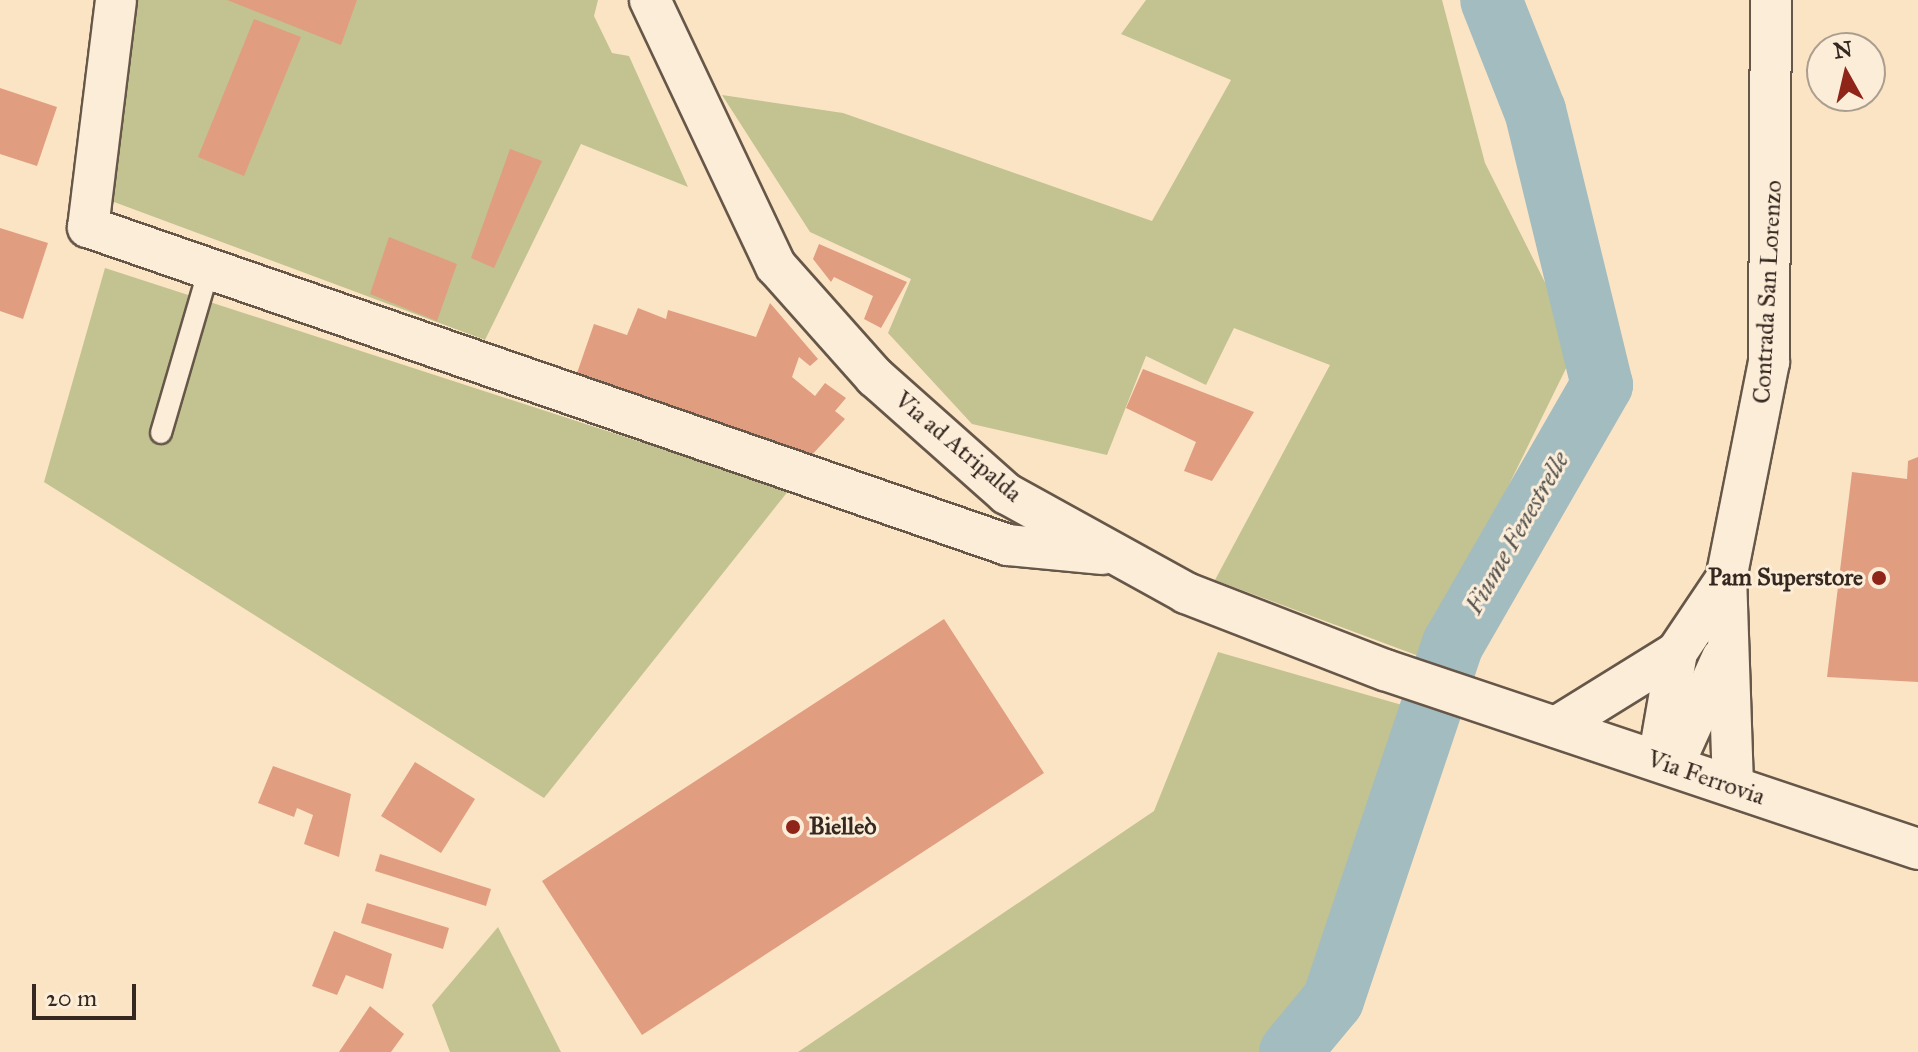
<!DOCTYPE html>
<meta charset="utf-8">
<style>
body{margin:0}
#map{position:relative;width:1918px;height:1052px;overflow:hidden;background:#fbe4c4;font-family:"IM FELL Great Primer",serif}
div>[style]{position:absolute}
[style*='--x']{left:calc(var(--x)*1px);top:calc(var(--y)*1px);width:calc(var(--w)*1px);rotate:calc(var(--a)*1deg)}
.green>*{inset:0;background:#c2c391}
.river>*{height:62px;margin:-31px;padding:0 31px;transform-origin:31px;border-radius:31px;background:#a3bcbf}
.building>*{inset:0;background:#e09d80}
.roads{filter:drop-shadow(2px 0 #665749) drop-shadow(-2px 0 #665749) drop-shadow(0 2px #665749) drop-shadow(0 -2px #665749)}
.lane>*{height:20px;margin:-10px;padding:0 10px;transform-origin:10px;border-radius:10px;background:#fcedd9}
.street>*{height:40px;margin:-20px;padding:0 20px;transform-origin:20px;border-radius:20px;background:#fcedd9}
.dots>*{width:22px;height:22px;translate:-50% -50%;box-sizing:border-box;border:4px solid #fcedd9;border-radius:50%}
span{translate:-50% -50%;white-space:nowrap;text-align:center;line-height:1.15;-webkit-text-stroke:6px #fcedd9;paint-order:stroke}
.street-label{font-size:24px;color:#352820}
.poi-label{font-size:24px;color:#352820;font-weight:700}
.right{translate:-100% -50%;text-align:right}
.left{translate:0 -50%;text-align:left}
.water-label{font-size:26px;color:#565450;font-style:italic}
.north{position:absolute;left:1806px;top:32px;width:80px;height:80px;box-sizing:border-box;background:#fcedd9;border:2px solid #ac9e8f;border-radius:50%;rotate:352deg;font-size:22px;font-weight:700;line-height:32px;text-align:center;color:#352820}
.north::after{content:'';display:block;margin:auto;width:28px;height:36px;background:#8f2418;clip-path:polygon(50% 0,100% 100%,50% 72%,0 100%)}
.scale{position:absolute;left:32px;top:984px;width:104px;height:36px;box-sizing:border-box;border:4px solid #352820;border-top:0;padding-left:10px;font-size:24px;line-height:28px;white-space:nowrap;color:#352820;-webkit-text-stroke:6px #fcedd9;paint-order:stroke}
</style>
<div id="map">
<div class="green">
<div style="clip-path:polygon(126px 0,598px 0,594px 16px,612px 53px,629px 56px,688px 187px,581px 144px,485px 340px,106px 199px)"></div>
<div style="clip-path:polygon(1146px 0,1442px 0,1485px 163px,1577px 346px,1424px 658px,1215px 580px,1330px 365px,1234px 328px,1206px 385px,1146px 356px,1107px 455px,972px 424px,888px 333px,911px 279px,810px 232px,722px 95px,843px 113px,1152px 221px,1231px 80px,1121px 34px)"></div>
<div style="clip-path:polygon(105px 268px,789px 490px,544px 798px,44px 482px)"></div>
<div style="clip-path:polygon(1218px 652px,1416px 709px,1320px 988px,1272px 1052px,798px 1052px,1154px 811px)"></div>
<div style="clip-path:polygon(498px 927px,561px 1052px,450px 1052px,432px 1005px)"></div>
</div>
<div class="river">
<div style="--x:1290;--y:1052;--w:67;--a:-50.4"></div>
<div style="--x:1333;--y:1000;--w:376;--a:-71.4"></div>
<div style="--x:1453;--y:644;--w:299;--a:-60.1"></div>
<div style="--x:1602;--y:385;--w:282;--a:-103.7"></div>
<div style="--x:1535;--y:111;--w:119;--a:-111.6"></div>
</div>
<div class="building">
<div style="clip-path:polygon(227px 0,357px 0,341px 45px)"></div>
<div style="clip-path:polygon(254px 19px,301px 37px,244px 176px,198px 157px)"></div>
<div style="clip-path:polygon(0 88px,57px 107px,37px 166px,0 154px)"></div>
<div style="clip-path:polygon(510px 149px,542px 161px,494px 268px,471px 258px)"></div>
<div style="clip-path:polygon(0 228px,48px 243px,23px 319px,0 311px)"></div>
<div style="clip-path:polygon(389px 237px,457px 264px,437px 321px,370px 294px)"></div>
<div style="clip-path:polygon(819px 244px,907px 282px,881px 328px,864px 319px,873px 296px,834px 277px,831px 282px,813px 259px)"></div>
<div style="clip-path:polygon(770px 303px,818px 359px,810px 366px,799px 357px,792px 377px,815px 396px,825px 383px,846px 398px,835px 411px,845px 419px,810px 457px,577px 373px,594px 324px,627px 335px,638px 308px,666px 319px,668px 310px,756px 337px)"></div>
<div style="clip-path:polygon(1143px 369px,1254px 412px,1212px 481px,1184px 471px,1196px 442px,1126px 408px)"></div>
<div style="clip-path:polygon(1918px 457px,1918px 682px,1827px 677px,1852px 472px,1907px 479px,1908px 461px)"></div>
<div style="clip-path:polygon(944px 619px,1044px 773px,642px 1035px,542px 881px)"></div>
<div style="clip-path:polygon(415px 762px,475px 799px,441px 853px,381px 816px)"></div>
<div style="clip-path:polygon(273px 766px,351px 794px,339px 857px,304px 844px,313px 815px,297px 808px,294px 817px,258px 803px)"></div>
<div style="clip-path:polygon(380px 854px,491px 889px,486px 906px,375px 871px)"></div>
<div style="clip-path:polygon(367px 903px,449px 928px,443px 949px,361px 923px)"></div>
<div style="clip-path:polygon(334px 931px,392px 954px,383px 989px,346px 975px,337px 995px,312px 986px)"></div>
<div style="clip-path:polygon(370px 1006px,404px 1034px,391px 1052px,339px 1052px)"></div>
</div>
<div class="roads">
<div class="lane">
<div style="--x:161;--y:433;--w:171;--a:-73.7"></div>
</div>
<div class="street">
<div style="--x:116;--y:0;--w:229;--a:97"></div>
<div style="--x:88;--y:227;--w:973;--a:19.07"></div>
<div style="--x:1008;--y:545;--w:94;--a:5.5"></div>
<div style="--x:650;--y:0;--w:294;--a:64.7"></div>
<div style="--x:776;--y:266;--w:149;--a:48.3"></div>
<div style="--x:875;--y:377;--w:176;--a:41.6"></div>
<div style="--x:1007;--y:494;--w:205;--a:28.9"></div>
<div style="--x:1186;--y:593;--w:213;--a:21.2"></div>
<div style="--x:1385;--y:670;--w:562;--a:18.56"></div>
<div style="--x:1556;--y:727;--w:142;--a:-31.8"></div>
<div style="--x:1658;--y:761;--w:111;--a:-80.1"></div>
<div style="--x:1677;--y:652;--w:88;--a:-56.1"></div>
<div style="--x:1673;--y:766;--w:119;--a:-65.6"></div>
<div style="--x:1733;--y:786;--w:207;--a:-91.9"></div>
<div style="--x:1726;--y:579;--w:221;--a:-78.8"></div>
<div style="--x:1769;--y:362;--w:362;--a:-89.7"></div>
</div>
</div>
<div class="dots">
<div style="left:1879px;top:578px;background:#8f2418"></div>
<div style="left:793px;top:827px;background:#8f2418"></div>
</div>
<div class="street-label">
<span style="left:1768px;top:292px;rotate:-87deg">Contrada San Lorenzo</span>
<span style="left:958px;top:447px;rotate:40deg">Via ad Atripalda</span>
<span style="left:1706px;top:778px;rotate:19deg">Via Ferrovia</span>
</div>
<div class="poi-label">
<span class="right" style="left:1863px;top:578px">Pam Superstore</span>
<span class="left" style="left:809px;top:827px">Bielleò</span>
</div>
<div class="water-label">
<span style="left:1517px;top:533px;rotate:-60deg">Fiume Fenestrelle</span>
</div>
<div class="north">N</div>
<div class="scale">20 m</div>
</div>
